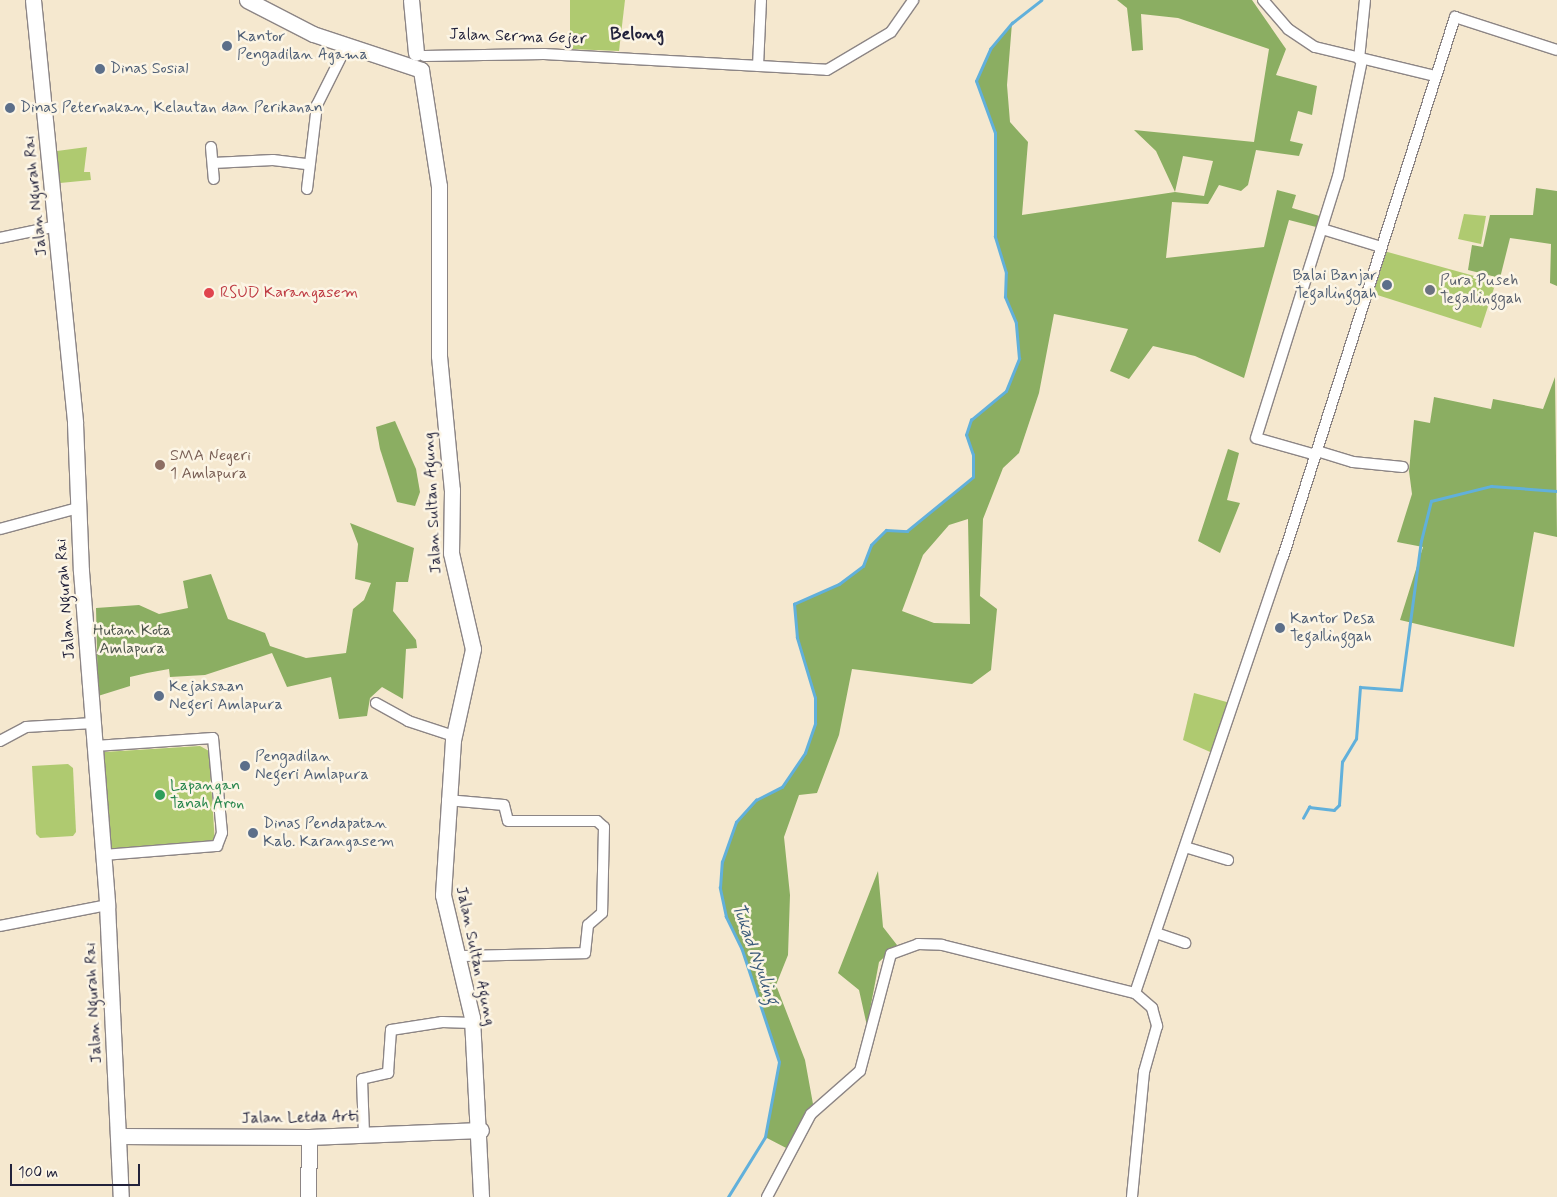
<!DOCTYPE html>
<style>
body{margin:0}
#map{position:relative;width:1557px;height:1197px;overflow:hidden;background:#f5e8cf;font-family:Mynerve,sans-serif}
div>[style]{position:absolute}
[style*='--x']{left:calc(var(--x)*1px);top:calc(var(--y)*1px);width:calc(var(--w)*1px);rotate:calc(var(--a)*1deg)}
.green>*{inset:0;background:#afca70}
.forest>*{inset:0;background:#8bae62}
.stream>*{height:2.5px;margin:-1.25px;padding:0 1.25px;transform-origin:1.25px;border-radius:1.25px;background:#61b0db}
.roads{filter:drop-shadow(1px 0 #8c8585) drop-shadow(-1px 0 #8c8585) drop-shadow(0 1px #8c8585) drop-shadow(0 -1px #8c8585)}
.street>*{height:10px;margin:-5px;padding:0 5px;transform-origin:5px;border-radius:5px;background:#fff}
.secondary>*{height:15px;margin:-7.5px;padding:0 7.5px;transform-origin:7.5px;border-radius:7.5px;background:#fff}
.dots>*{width:14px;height:14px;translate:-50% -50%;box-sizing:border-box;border:2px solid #fcf5e5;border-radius:50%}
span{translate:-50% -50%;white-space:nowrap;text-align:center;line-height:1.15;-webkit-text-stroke:5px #fcf5e5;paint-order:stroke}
.service-label{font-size:16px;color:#4e5e75}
.left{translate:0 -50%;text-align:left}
.right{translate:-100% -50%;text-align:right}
.street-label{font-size:16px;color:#22223b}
.worship-label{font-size:16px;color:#5b616d}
.health-label{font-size:16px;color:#be3a42}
.education-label{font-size:16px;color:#785e54}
.park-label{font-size:16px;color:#4c544b}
.leisure-label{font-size:16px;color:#27864d}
.neighbourhood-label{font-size:18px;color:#22223b;font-weight:700}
.water-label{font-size:18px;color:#3b5b7b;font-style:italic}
.scale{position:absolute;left:10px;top:1164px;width:130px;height:22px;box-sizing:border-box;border:2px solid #22223b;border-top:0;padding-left:6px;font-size:15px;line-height:18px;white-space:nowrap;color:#22223b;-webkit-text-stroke:4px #fcf5e5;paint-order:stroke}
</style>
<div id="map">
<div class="green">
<div style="clip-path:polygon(570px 0,625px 0,619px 51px,570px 49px)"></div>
<div style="clip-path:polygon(87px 147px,84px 172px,90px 172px,91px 180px,60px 183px,57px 151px)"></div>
<div style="clip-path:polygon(1464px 214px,1486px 216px,1481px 244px,1458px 239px)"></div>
<div style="clip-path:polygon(1384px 251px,1496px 282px,1481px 328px,1371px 293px)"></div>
<div style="clip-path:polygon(1194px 693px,1234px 704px,1217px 755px,1183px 740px)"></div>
<div style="clip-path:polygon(200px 746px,209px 751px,215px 844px,110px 855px,104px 752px)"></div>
<div style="clip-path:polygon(68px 764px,73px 768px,76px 832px,73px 836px,40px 838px,36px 834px,32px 766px)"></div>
</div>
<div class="forest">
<div style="clip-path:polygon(evenodd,1117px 0,1252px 0,1286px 49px,1276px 75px,1317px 86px,1312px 115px,1298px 111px,1290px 141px,1303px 144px,1299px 156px,1256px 150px,1248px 185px,1241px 191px,1219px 185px,1208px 204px,1172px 202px,1166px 258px,1264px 247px,1277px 190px,1296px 195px,1292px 208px,1323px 217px,1320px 228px,1289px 220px,1244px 378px,1195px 356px,1153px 346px,1129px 379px,1110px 371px,1128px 329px,1054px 314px,1039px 393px,1019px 453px,1003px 468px,983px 519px,980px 596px,997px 609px,991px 670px,972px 684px,852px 669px,839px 735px,817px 793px,799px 795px,784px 837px,790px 895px,788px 955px,776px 985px,805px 1060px,815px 1115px,792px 1151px,765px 1137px,779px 1062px,742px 950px,726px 917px,720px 888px,722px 862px,736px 822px,756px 800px,782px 787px,805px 753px,815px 724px,815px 698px,797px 638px,794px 604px,839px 584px,863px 566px,871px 545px,886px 530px,907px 531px,973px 478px,973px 455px,966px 435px,971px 420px,1006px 391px,1019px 359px,1016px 323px,1005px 297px,1006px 273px,995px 237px,995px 133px,976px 81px,990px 49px,1012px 23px,1007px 85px,1010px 122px,1028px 142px,1022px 215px,1175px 192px,1156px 151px,1134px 130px,1254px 142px,1269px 49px,1178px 18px,1141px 14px,1143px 50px,1132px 51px,1127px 8px,1117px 0,1183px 156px,1213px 161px,1204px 196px,1175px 192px,1183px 156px,1117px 0,968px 519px,970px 624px,934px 623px,902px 611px,923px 555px,949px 525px,968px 519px)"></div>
<div style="clip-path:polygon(1536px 188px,1557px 191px,1557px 286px,1550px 283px,1551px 244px,1510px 238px,1500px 278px,1468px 270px,1472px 245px,1483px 247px,1490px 215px,1533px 215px)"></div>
<div style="clip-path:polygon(1555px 377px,1557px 537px,1534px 532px,1514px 647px,1400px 620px,1423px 547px,1397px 542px,1412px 494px,1409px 471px,1414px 420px,1430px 423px,1434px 397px,1491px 409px,1493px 399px,1543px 409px)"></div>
<div style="clip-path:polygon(395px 421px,416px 469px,420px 492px,415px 506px,397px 502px,380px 449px,376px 427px)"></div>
<div style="clip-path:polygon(1228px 449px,1239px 453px,1227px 500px,1240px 503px,1220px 553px,1198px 541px)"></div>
<div style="clip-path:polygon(350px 523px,414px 548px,408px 582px,396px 582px,393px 611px,416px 640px,417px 648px,406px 649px,403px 699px,382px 687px,370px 698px,367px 716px,339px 719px,331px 677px,287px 687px,272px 653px,205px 675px,170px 677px,169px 669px,147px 673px,130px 677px,130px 686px,98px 696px,96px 608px,139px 605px,159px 614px,188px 608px,183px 581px,211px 574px,228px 619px,265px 633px,270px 646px,306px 658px,346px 653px,353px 609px,364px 600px,371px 583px,355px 579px,358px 544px)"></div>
<div style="clip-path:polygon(878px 871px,883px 927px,897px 945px,879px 962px,867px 1026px,859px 990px,838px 973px)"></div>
</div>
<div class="stream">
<div style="--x:1303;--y:818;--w:13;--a:-61"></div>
<div style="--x:1309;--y:807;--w:25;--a:7"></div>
<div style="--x:1334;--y:810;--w:7;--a:-45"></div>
<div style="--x:1339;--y:805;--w:43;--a:-86"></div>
<div style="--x:1342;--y:762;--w:27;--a:-59"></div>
<div style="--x:1356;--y:739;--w:52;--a:-85.6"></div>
<div style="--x:1360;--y:687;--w:41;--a:4.2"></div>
<div style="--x:1401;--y:690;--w:150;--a:-82.4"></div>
<div style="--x:1421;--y:541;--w:41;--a:-76"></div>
<div style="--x:1431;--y:501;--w:62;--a:-14"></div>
<div style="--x:1491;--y:486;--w:66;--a:4.3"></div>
<div style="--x:728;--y:1197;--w:70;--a:-58.3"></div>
<div style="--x:765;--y:1137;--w:76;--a:-79.4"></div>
<div style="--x:779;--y:1062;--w:118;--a:-108.3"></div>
<div style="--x:742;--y:950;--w:37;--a:-116"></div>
<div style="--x:726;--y:917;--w:30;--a:-102"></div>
<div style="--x:720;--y:888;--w:26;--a:-86"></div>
<div style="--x:722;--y:862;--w:42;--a:-70.7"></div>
<div style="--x:736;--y:822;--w:30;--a:-48"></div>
<div style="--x:756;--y:800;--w:29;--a:-27"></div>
<div style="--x:782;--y:787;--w:41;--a:-55.9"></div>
<div style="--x:805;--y:753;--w:31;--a:-71"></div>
<div style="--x:815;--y:724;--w:26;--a:-90"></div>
<div style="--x:815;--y:698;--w:63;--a:-106.7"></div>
<div style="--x:797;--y:638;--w:34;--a:-95"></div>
<div style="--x:794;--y:604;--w:49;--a:-24"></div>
<div style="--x:839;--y:584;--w:30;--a:-37"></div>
<div style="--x:863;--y:566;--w:22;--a:-69"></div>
<div style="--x:871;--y:545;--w:21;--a:-45"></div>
<div style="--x:886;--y:530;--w:21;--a:3"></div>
<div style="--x:907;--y:531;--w:85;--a:-39.3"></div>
<div style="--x:973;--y:477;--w:22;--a:-90"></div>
<div style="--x:973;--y:455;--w:21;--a:-109"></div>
<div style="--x:966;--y:435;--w:16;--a:-72"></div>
<div style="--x:971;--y:420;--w:45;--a:-39.6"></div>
<div style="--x:1006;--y:391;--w:35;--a:-68"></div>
<div style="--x:1019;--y:359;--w:36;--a:-95"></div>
<div style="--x:1016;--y:323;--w:28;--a:-113"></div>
<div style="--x:1005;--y:297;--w:24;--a:-88"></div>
<div style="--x:1006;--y:273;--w:38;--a:-107"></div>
<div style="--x:995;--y:237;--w:104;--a:-90"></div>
<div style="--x:995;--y:133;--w:55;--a:-110.1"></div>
<div style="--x:976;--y:81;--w:35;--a:-66"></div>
<div style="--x:990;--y:49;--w:34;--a:-50"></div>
<div style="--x:1012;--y:23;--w:37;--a:-38"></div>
</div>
<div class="roads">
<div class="street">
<div style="--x:1263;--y:0;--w:38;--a:49"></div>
<div style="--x:1288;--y:29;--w:32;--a:34"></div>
<div style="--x:1315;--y:47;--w:123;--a:13.6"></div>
<div style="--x:424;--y:56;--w:120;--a:-1"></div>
<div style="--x:544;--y:54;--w:283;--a:3.2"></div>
<div style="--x:827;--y:70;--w:74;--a:-30.7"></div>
<div style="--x:891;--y:32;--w:39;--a:-55"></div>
<div style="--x:1359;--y:59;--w:59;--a:-84.2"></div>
<div style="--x:758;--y:66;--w:66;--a:-87.4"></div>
<div style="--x:211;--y:147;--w:32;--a:85"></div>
<div style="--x:213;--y:163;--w:60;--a:-2.9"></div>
<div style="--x:273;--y:160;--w:35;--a:7"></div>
<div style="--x:307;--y:189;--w:85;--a:-83.2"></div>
<div style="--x:317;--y:105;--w:65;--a:-63.4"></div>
<div style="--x:1322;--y:229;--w:62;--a:17"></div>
<div style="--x:0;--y:238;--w:58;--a:-11.9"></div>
<div style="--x:1317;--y:451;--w:38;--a:17"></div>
<div style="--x:1353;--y:462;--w:50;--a:5.7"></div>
<div style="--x:1316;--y:455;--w:62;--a:-164.2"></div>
<div style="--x:1256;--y:438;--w:274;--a:-72.6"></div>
<div style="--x:1338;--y:177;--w:119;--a:-78.4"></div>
<div style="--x:0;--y:529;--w:81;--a:-15.1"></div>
<div style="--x:376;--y:703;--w:37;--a:29"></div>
<div style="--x:408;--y:721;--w:48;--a:18.1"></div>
<div style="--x:0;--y:741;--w:30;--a:-28"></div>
<div style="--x:26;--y:727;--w:67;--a:-3.4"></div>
<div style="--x:95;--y:746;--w:118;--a:-3.9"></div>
<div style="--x:213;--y:738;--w:95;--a:84.6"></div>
<div style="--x:222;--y:833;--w:14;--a:111"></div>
<div style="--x:217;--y:846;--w:115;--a:175.5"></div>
<div style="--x:447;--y:800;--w:57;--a:5"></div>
<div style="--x:504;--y:805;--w:16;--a:76"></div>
<div style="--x:508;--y:821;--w:89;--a:0"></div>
<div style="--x:597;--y:821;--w:9;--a:41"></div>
<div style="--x:604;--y:827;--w:86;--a:91.3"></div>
<div style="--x:602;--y:913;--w:18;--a:139"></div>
<div style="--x:588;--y:925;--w:28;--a:96"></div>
<div style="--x:585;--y:953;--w:127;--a:178.6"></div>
<div style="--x:1185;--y:847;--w:45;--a:16.8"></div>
<div style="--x:0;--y:926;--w:109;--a:-11.1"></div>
<div style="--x:1156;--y:933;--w:31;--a:19"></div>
<div style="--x:1135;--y:993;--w:460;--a:-71.3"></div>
<div style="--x:1283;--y:557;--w:567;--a:-72.33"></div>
<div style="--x:1455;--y:17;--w:107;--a:17.9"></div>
<div style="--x:364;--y:1134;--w:55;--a:-92.1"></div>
<div style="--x:362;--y:1079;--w:27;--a:-13"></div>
<div style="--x:388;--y:1073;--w:43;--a:-86"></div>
<div style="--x:391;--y:1030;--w:52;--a:-8.9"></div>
<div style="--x:442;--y:1022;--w:30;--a:2"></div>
<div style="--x:767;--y:1197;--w:94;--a:-62.1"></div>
<div style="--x:811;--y:1114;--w:65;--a:-41.3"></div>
<div style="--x:860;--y:1071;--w:121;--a:-75.2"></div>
<div style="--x:891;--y:954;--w:29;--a:-20"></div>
<div style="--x:918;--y:944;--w:24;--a:2"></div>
<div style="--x:942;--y:945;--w:199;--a:14"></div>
<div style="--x:1135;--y:993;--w:23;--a:41"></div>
<div style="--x:1152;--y:1008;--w:19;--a:74"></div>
<div style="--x:1157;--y:1026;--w:48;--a:105.8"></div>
<div style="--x:1144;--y:1072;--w:126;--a:95.5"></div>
</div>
<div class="secondary">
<div style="--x:33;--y:0;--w:425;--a:84.3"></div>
<div style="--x:75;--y:423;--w:148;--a:87.7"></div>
<div style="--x:81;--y:571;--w:335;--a:85.5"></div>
<div style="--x:107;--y:905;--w:292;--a:87.3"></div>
<div style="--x:247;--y:0;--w:74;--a:27.3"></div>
<div style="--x:313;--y:34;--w:114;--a:18.4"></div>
<div style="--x:411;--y:0;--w:53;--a:84.6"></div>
<div style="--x:421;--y:70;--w:117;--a:81.2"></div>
<div style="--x:439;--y:186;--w:170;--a:90"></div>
<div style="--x:439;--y:356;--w:135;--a:84.5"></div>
<div style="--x:452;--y:490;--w:63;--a:90.9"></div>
<div style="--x:451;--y:553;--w:98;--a:77.1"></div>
<div style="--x:473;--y:649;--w:93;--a:102.4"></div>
<div style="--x:453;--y:740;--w:155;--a:93.7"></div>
<div style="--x:443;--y:895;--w:126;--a:76.7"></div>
<div style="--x:472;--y:1018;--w:179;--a:87.1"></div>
<div style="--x:119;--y:1136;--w:190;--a:0.3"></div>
<div style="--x:309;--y:1137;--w:172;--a:-2.3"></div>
<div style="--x:308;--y:1197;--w:60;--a:-89"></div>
</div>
</div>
<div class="dots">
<div style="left:227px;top:46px;background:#5c6f8a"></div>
<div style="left:100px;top:69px;background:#5c6f8a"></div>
<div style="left:10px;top:108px;background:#5c6f8a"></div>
<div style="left:1387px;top:285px;background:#5c6f8a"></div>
<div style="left:1430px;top:290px;background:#6b7280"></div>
<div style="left:209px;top:293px;background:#e0444e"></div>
<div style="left:160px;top:465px;background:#8d6e63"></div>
<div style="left:1280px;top:628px;background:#5c6f8a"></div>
<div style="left:159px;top:696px;background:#5c6f8a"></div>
<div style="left:245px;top:766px;background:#5c6f8a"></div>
<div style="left:160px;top:795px;background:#2e9e5b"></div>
<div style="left:253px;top:833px;background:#5c6f8a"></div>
</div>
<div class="service-label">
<span class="left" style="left:237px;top:46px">Kantor<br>Pengadilan Agama</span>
<span class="left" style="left:110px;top:69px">Dinas Sosial</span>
<span class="left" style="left:20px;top:108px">Dinas Peternakan, Kelautan dan Perikanan</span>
<span class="right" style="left:1377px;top:285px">Balai Banjar<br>Tegallinggah</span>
<span class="left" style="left:1290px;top:628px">Kantor Desa<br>Tegallinggah</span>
<span class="left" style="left:169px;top:696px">Kejaksaan<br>Negeri Amlapura</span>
<span class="left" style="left:255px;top:766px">Pengadilan<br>Negeri Amlapura</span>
<span class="left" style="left:263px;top:833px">Dinas Pendapatan<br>Kab. Karangasem</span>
</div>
<div class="street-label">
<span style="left:518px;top:37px;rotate:2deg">Jalan Serma Gejer</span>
<span style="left:36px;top:196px;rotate:-96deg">Jalan Ngurah Rai</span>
<span style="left:433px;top:503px;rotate:-93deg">Jalan Sultan Agung</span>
<span style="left:66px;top:599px;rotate:-94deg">Jalan Ngurah Rai</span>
<span style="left:475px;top:956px;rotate:78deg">Jalan Sultan Agung</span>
<span style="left:94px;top:1003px;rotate:-93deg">Jalan Ngurah Rai</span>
<span style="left:300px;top:1118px;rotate:-1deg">Jalan Letda Arti</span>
</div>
<div class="worship-label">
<span class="left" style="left:1440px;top:290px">Pura Puseh<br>Tegallinggah</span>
</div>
<div class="health-label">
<span class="left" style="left:220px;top:293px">RSUD Karangasem</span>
</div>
<div class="education-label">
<span class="left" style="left:170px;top:465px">SMA Negeri<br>1 Amlapura</span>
</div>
<div class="park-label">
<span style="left:132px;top:640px">Hutan Kota<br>Amlapura</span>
</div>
<div class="leisure-label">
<span class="left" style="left:170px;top:795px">Lapangan<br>Tanah Aron</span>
</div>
<div class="neighbourhood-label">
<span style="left:637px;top:34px">Belong</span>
</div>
<div class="water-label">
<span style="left:755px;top:954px;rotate:70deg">Tukad Nyuling</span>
</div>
<div class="scale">100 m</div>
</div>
